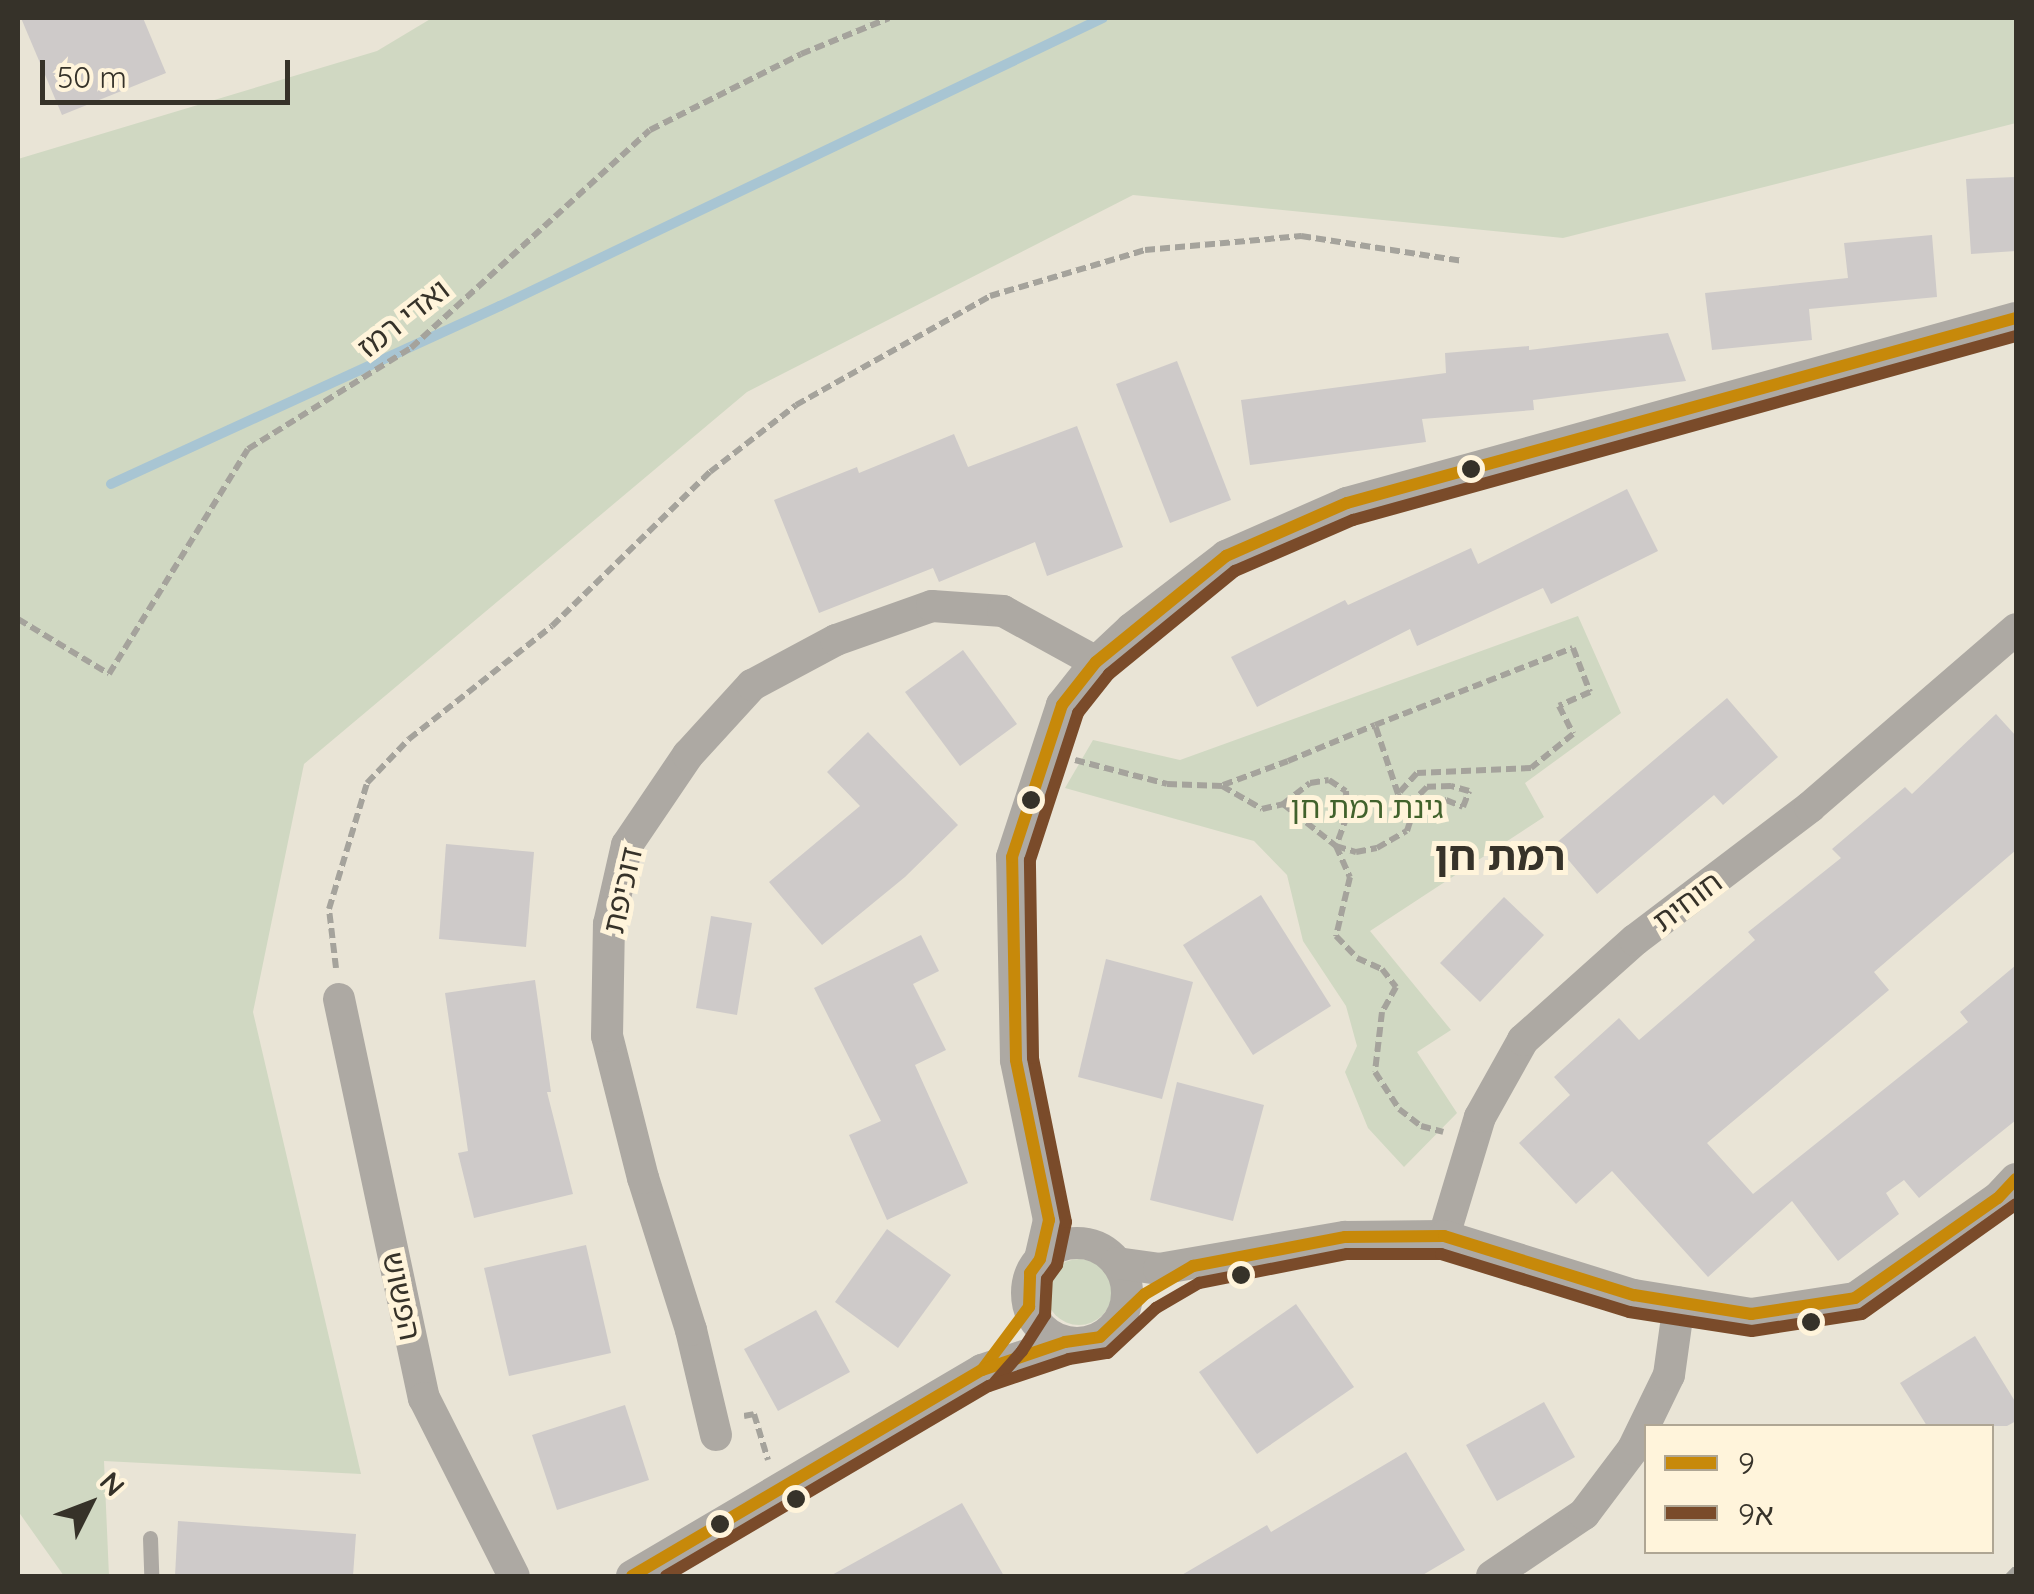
<!DOCTYPE html>
<meta charset="utf-8">
<style>
body{margin:0}
#map{position:relative;width:2034px;height:1594px;overflow:hidden;background:#e9e4d6;font-family:Quicksand,"Noto Sans Hebrew",sans-serif}
div>[style]{position:absolute}
[style*='--x']{left:calc(var(--x)*1px);top:calc(var(--y)*1px);width:calc(var(--w)*1px);rotate:calc(var(--a)*1deg)}
.green>*{inset:0;background:#d0d8c2}
.round{border-radius:50%}
.stream>*{height:10px;margin:-5px;padding:0 5px;transform-origin:5px;border-radius:5px;background:#a8c5d3}
.building>*{inset:0;background:#cecac9}
.path>*{height:6px;margin-top:-3px;transform-origin:0;background:repeating-linear-gradient(90deg,#a5a39c 0 10px,transparent 0 15px)}
.lane>*{height:15px;margin:-7.5px;padding:0 7.5px;transform-origin:7.5px;border-radius:7.5px;background:#ada9a3}
.street>*{height:32px;margin:-16px;padding:0 16px;transform-origin:16px;border-radius:16px;background:#ada9a3}
.street>.ring{margin:-16px;padding:0;box-sizing:content-box;background:none;border:32px solid #ada9a3;border-radius:50%}
.bus-1>*{height:12px;margin:-6px;padding:0 6px;transform-origin:6px;border-radius:6px;background:#c7890a}
.bus-2>*{height:12px;margin:-6px;padding:0 6px;transform-origin:6px;border-radius:6px;background:#7a4b2a}
.dots>*{width:28px;height:28px;translate:-50% -50%;box-sizing:border-box;border:5px solid #fff4db;border-radius:50%}
span{translate:-50% -50%;white-space:nowrap;text-align:center;line-height:1.15;-webkit-text-stroke:10px #fff4db;paint-order:stroke}
.street-label{font-size:30px;color:#363229}
.park-label{font-size:30px;color:#41622c}
.district-label{font-size:40px;color:#363229;font-weight:700}
.frame{position:absolute;inset:0;border:20px solid #363229;pointer-events:none}
.legend{position:absolute;left:1644px;top:1424px;width:350px;height:130px;box-sizing:border-box;background:#fff4db;border:2px solid #afa694;margin:0;padding:12px 18px;list-style:none;font-size:30px;color:#363229}
.legend li{display:flex;align-items:center;gap:20px;height:50px}
.legend b{width:50px;border:2px solid #afa694}
.north{position:absolute;left:40px;top:1454px;width:100px;height:100px;-webkit-text-stroke:8px #fff4db;paint-order:stroke;rotate:48deg;font-size:28px;font-weight:700;line-height:40px;text-align:center;color:#363229}
.north::after{content:'';display:block;margin:auto;width:35px;height:45px;background:#363229;clip-path:polygon(50% 0,100% 100%,50% 72%,0 100%)}
.scale{position:absolute;left:40px;top:60px;width:250px;height:45px;box-sizing:border-box;border:5px solid #363229;border-top:0;padding-left:12px;font-size:30px;line-height:35px;white-space:nowrap;color:#363229;-webkit-text-stroke:8px #fff4db;paint-order:stroke}
</style>
<div id="map">
<div class="green">
<div style="clip-path:polygon(432px 18px,2016px 18px,2016px 123px,1563px 238px,1133px 195px,747px 392px,304px 764px,253px 1012px,361px 1474px,104px 1461px,109px 1576px,64px 1576px,18px 1511px,18px 159px,377px 51px)"></div>
<div style="clip-path:polygon(1578px 616px,1621px 713px,1525px 783px,1544px 817px,1370px 931px,1451px 1030px,1417px 1052px,1457px 1113px,1404px 1167px,1368px 1128px,1345px 1072px,1357px 1046px,1346px 1006px,1303px 941px,1287px 875px,1254px 841px,1065px 788px,1093px 740px,1180px 760px)"></div>
<div class="round" style="left:1046px;top:1259px;width:66px;height:66px"></div>
</div>
<div class="stream">
<div style="--x:111;--y:484;--w:428;--a:-24.6"></div>
<div style="--x:500;--y:306;--w:668;--a:-25.53"></div>
</div>
<div class="building">
<div style="clip-path:polygon(21px 18px,143px 18px,166px 73px,62px 115px)"></div>
<div style="clip-path:polygon(2016px 177px,2016px 251px,1971px 254px,1966px 179px)"></div>
<div style="clip-path:polygon(1932px 235px,1937px 297px,1809px 309px,1812px 340px,1712px 350px,1705px 293px,1848px 278px,1844px 243px)"></div>
<div style="clip-path:polygon(1668px 333px,1686px 381px,1533px 400px,1534px 410px,1422px 419px,1426px 442px,1250px 465px,1241px 400px,1446px 373px,1445px 353px,1529px 346px,1529px 350px)"></div>
<div style="clip-path:polygon(1177px 361px,1231px 500px,1170px 523px,1116px 384px)"></div>
<div style="clip-path:polygon(1077px 426px,1123px 547px,1047px 576px,1035px 542px,939px 582px,933px 568px,819px 613px,774px 500px,857px 467px,859px 473px,954px 434px,968px 467px)"></div>
<div style="clip-path:polygon(1627px 489px,1658px 551px,1551px 604px,1543px 588px,1417px 646px,1410px 629px,1257px 707px,1231px 657px,1345px 600px,1348px 605px,1471px 548px,1478px 564px)"></div>
<div style="clip-path:polygon(963px 650px,1017px 724px,960px 766px,905px 692px)"></div>
<div style="clip-path:polygon(1727px 698px,1778px 757px,1723px 805px,1714px 795px,1597px 894px,1555px 844px)"></div>
<div style="clip-path:polygon(1996px 714px,2016px 736px,2016px 850px,1874px 972px,1889px 990px,1707px 1143px,1753px 1194px,1968px 1022px,1960px 1012px,2016px 965px,2016px 1120px,1919px 1198px,1904px 1180px,1886px 1193px,1899px 1214px,1838px 1261px,1792px 1201px,1708px 1277px,1612px 1171px,1576px 1204px,1519px 1143px,1570px 1095px,1554px 1077px,1619px 1018px,1639px 1040px,1755px 940px,1748px 932px,1841px 858px,1832px 849px,1905px 787px,1912px 794px)"></div>
<div style="clip-path:polygon(868px 732px,958px 825px,905px 877px,822px 945px,769px 882px,860px 806px,827px 772px)"></div>
<div style="clip-path:polygon(446px 844px,534px 852px,526px 947px,439px 939px)"></div>
<div style="clip-path:polygon(1261px 895px,1331px 1006px,1253px 1055px,1183px 945px)"></div>
<div style="clip-path:polygon(1504px 897px,1544px 935px,1480px 1002px,1440px 963px)"></div>
<div style="clip-path:polygon(711px 916px,752px 923px,737px 1015px,696px 1008px)"></div>
<div style="clip-path:polygon(921px 935px,939px 971px,913px 984px,946px 1050px,915px 1065px,968px 1183px,887px 1220px,849px 1135px,881px 1121px,814px 988px)"></div>
<div style="clip-path:polygon(1106px 959px,1193px 982px,1162px 1099px,1078px 1077px)"></div>
<div style="clip-path:polygon(535px 980px,551px 1092px,547px 1092px,573px 1194px,474px 1218px,458px 1153px,468px 1151px,445px 993px)"></div>
<div style="clip-path:polygon(1177px 1082px,1264px 1105px,1233px 1221px,1150px 1200px)"></div>
<div style="clip-path:polygon(887px 1229px,951px 1275px,898px 1348px,835px 1302px)"></div>
<div style="clip-path:polygon(586px 1245px,611px 1353px,509px 1376px,484px 1268px)"></div>
<div style="clip-path:polygon(1296px 1304px,1354px 1387px,1257px 1454px,1199px 1372px)"></div>
<div style="clip-path:polygon(816px 1310px,850px 1372px,778px 1411px,744px 1349px)"></div>
<div style="clip-path:polygon(1975px 1336px,2016px 1403px,2016px 1421px,2007px 1426px,1927px 1426px,1900px 1383px)"></div>
<div style="clip-path:polygon(1544px 1402px,1575px 1457px,1497px 1501px,1466px 1445px)"></div>
<div style="clip-path:polygon(625px 1405px,649px 1480px,557px 1510px,532px 1435px)"></div>
<div style="clip-path:polygon(1406px 1452px,1465px 1550px,1421px 1576px,1180px 1576px,1267px 1525px,1271px 1532px)"></div>
<div style="clip-path:polygon(962px 1503px,1004px 1576px,830px 1576px)"></div>
<div style="clip-path:polygon(178px 1521px,356px 1534px,353px 1576px,175px 1576px)"></div>
</div>
<div class="path">
<div style="--x:18;--y:619;--w:106;--a:31.1"></div>
<div style="--x:109;--y:674;--w:264;--a:-58.3"></div>
<div style="--x:248;--y:449;--w:192;--a:-31.8"></div>
<div style="--x:411;--y:348;--w:323;--a:-42.4"></div>
<div style="--x:650;--y:130;--w:169;--a:-26.7"></div>
<div style="--x:801;--y:54;--w:95;--a:-22.2"></div>
<div style="--x:1075;--y:760;--w:95;--a:14.6"></div>
<div style="--x:1167;--y:784;--w:55;--a:2.1"></div>
<div style="--x:1222;--y:786;--w:46;--a:29.9"></div>
<div style="--x:1262;--y:809;--w:22;--a:-13"></div>
<div style="--x:1283;--y:804;--w:34;--a:-38"></div>
<div style="--x:1310;--y:783;--w:19;--a:-9"></div>
<div style="--x:1329;--y:780;--w:20;--a:33"></div>
<div style="--x:1346;--y:791;--w:25;--a:88"></div>
<div style="--x:1347;--y:816;--w:32;--a:110"></div>
<div style="--x:1336;--y:846;--w:34;--a:66"></div>
<div style="--x:1350;--y:877;--w:61;--a:103.3"></div>
<div style="--x:1336;--y:936;--w:30;--a:46"></div>
<div style="--x:1357;--y:958;--w:27;--a:24"></div>
<div style="--x:1382;--y:969;--w:23;--a:52"></div>
<div style="--x:1396;--y:987;--w:29;--a:119"></div>
<div style="--x:1382;--y:1012;--w:60;--a:96.7"></div>
<div style="--x:1375;--y:1072;--w:44;--a:57"></div>
<div style="--x:1399;--y:1109;--w:28;--a:38"></div>
<div style="--x:1421;--y:1126;--w:23;--a:15"></div>
<div style="--x:1223;--y:785;--w:69;--a:-20.3"></div>
<div style="--x:1288;--y:761;--w:94;--a:-22.5"></div>
<div style="--x:1375;--y:725;--w:212;--a:-21.3"></div>
<div style="--x:1573;--y:648;--w:47;--a:68.9"></div>
<div style="--x:1590;--y:692;--w:34;--a:156"></div>
<div style="--x:1559;--y:706;--w:31;--a:63"></div>
<div style="--x:1573;--y:734;--w:54;--a:141"></div>
<div style="--x:1531;--y:768;--w:114;--a:177.5"></div>
<div style="--x:1417;--y:773;--w:28;--a:132"></div>
<div style="--x:1398;--y:794;--w:73;--a:-108.4"></div>
<div style="--x:1283;--y:804;--w:68;--a:38.4"></div>
<div style="--x:1336;--y:846;--w:21;--a:17"></div>
<div style="--x:1356;--y:852;--w:21;--a:-11"></div>
<div style="--x:1377;--y:848;--w:34;--a:-30"></div>
<div style="--x:1407;--y:831;--w:13;--a:-72"></div>
<div style="--x:1411;--y:819;--w:26;--a:-43"></div>
<div style="--x:1430;--y:801;--w:16;--a:-4"></div>
<div style="--x:1446;--y:800;--w:18;--a:22"></div>
<div style="--x:1463;--y:807;--w:17;--a:-69"></div>
<div style="--x:1469;--y:791;--w:19;--a:-164"></div>
<div style="--x:1451;--y:786;--w:24;--a:178"></div>
<div style="--x:1427;--y:787;--w:33;--a:135"></div>
<div style="--x:1404;--y:810;--w:17;--a:-111"></div>
<div style="--x:336;--y:968;--w:59;--a:-96.8"></div>
<div style="--x:329;--y:909;--w:132;--a:-73.2"></div>
<div style="--x:367;--y:783;--w:61;--a:-46.3"></div>
<div style="--x:409;--y:739;--w:182;--a:-38.3"></div>
<div style="--x:552;--y:626;--w:221;--a:-44.3"></div>
<div style="--x:710;--y:472;--w:109;--a:-37.9"></div>
<div style="--x:796;--y:405;--w:223;--a:-29.3"></div>
<div style="--x:990;--y:296;--w:162;--a:-16.5"></div>
<div style="--x:1145;--y:250;--w:157;--a:-5.1"></div>
<div style="--x:1301;--y:236;--w:164;--a:8.8"></div>
<div style="--x:744;--y:1416;--w:10;--a:-11"></div>
<div style="--x:754;--y:1414;--w:48;--a:73.1"></div>
<div style="--x:2008;--y:1576;--w:11;--a:-45"></div>
</div>
<div class="lane">
<div style="--x:150;--y:1538;--w:38;--a:88"></div>
</div>
<div class="street">
<div style="--x:339;--y:999;--w:408;--a:78"></div>
<div style="--x:424;--y:1398;--w:199;--a:63.2"></div>
<div style="--x:1444;--y:1236;--w:124;--a:-73.2"></div>
<div style="--x:1480;--y:1117;--w:88;--a:-60.8"></div>
<div style="--x:1523;--y:1040;--w:150;--a:-41.8"></div>
<div style="--x:1635;--y:940;--w:220;--a:-37.2"></div>
<div style="--x:1810;--y:807;--w:272;--a:-40.8"></div>
<div class="ring" style="left:1027px;top:1243px;width:68px;height:68px"></div>
<div style="--x:1040;--y:1259;--w:40;--a:-77"></div>
<div style="--x:1049;--y:1220;--w:163;--a:-101.7"></div>
<div style="--x:1016;--y:1060;--w:203;--a:-91.1"></div>
<div style="--x:1012;--y:857;--w:160;--a:-71.8"></div>
<div style="--x:1062;--y:705;--w:55;--a:-51.7"></div>
<div style="--x:1096;--y:662;--w:48;--a:-43.3"></div>
<div style="--x:1131;--y:629;--w:120;--a:-37.5"></div>
<div style="--x:1226;--y:556;--w:132;--a:-23.7"></div>
<div style="--x:1347;--y:503;--w:694;--a:-15.46"></div>
<div style="--x:1117;--y:1263;--w:42;--a:8.1"></div>
<div style="--x:1159;--y:1269;--w:189;--a:-9.8"></div>
<div style="--x:1345;--y:1237;--w:99;--a:-0.6"></div>
<div style="--x:1444;--y:1236;--w:199;--a:17.3"></div>
<div style="--x:1634;--y:1295;--w:119;--a:9.2"></div>
<div style="--x:1751;--y:1314;--w:105;--a:-8.7"></div>
<div style="--x:1855;--y:1298;--w:174;--a:-35"></div>
<div style="--x:1998;--y:1198;--w:26;--a:-47"></div>
<div style="--x:716;--y:1435;--w:108;--a:-103.4"></div>
<div style="--x:691;--y:1330;--w:159;--a:-107.5"></div>
<div style="--x:643;--y:1178;--w:146;--a:-104.2"></div>
<div style="--x:607;--y:1036;--w:112;--a:-89"></div>
<div style="--x:609;--y:924;--w:81;--a:-77.2"></div>
<div style="--x:627;--y:845;--w:109;--a:-55.9"></div>
<div style="--x:688;--y:755;--w:95;--a:-47.6"></div>
<div style="--x:752;--y:685;--w:95;--a:-28.2"></div>
<div style="--x:836;--y:640;--w:102;--a:-19.5"></div>
<div style="--x:932;--y:606;--w:71;--a:4"></div>
<div style="--x:1003;--y:611;--w:106;--a:28.7"></div>
<div style="--x:632;--y:1576;--w:406;--a:-30.5"></div>
<div style="--x:982;--y:1370;--w:88;--a:-18.6"></div>
<div style="--x:1492;--y:1576;--w:111;--a:-34"></div>
<div style="--x:1584;--y:1514;--w:81;--a:-53"></div>
<div style="--x:1633;--y:1449;--w:82;--a:-64.1"></div>
<div style="--x:1669;--y:1375;--w:73;--a:-82.1"></div>
</div>
<div class="bus-1">
<div style="--x:982;--y:1370;--w:79;--a:-53.3"></div>
<div style="--x:1029;--y:1307;--w:34;--a:-88"></div>
<div style="--x:1030;--y:1273;--w:17;--a:-54"></div>
<div style="--x:1040;--y:1259;--w:40;--a:-77"></div>
<div style="--x:1049;--y:1220;--w:163;--a:-101.7"></div>
<div style="--x:1016;--y:1060;--w:203;--a:-91.1"></div>
<div style="--x:1012;--y:857;--w:160;--a:-71.8"></div>
<div style="--x:1062;--y:705;--w:55;--a:-51.7"></div>
<div style="--x:1096;--y:662;--w:168;--a:-39.2"></div>
<div style="--x:1226;--y:556;--w:132;--a:-23.7"></div>
<div style="--x:1347;--y:503;--w:694;--a:-15.46"></div>
<div style="--x:632;--y:1576;--w:406;--a:-30.5"></div>
<div style="--x:982;--y:1370;--w:88;--a:-18.6"></div>
<div style="--x:1065;--y:1342;--w:35;--a:-8"></div>
<div style="--x:1100;--y:1337;--w:62;--a:-43.7"></div>
<div style="--x:1145;--y:1294;--w:56;--a:-30.3"></div>
<div style="--x:1193;--y:1266;--w:155;--a:-10.8"></div>
<div style="--x:1345;--y:1237;--w:99;--a:-0.6"></div>
<div style="--x:1444;--y:1236;--w:199;--a:17.3"></div>
<div style="--x:1634;--y:1295;--w:119;--a:9.2"></div>
<div style="--x:1751;--y:1314;--w:105;--a:-8.7"></div>
<div style="--x:1855;--y:1298;--w:174;--a:-35"></div>
<div style="--x:1998;--y:1198;--w:26;--a:-47"></div>
</div>
<div class="bus-2">
<div style="--x:995;--y:1382;--w:41;--a:-48.9"></div>
<div style="--x:1022;--y:1351;--w:43;--a:-57.4"></div>
<div style="--x:1045;--y:1315;--w:36;--a:-87"></div>
<div style="--x:1047;--y:1279;--w:17;--a:-54"></div>
<div style="--x:1057;--y:1265;--w:44;--a:-78.2"></div>
<div style="--x:1066;--y:1222;--w:167;--a:-101.4"></div>
<div style="--x:1033;--y:1058;--w:198;--a:-90.9"></div>
<div style="--x:1030;--y:860;--w:155;--a:-71.9"></div>
<div style="--x:1078;--y:713;--w:50;--a:-51.5"></div>
<div style="--x:1109;--y:674;--w:163;--a:-39.3"></div>
<div style="--x:1235;--y:571;--w:129;--a:-23.4"></div>
<div style="--x:1353;--y:520;--w:688;--a:-15.51"></div>
<div style="--x:666;--y:1576;--w:375;--a:-30.5"></div>
<div style="--x:989;--y:1386;--w:84;--a:-18.6"></div>
<div style="--x:1069;--y:1359;--w:39;--a:-9"></div>
<div style="--x:1108;--y:1353;--w:66;--a:-43.2"></div>
<div style="--x:1156;--y:1308;--w:50;--a:-30.2"></div>
<div style="--x:1199;--y:1283;--w:151;--a:-11.1"></div>
<div style="--x:1347;--y:1254;--w:94;--a:0"></div>
<div style="--x:1441;--y:1254;--w:197;--a:17.1"></div>
<div style="--x:1629;--y:1312;--w:124;--a:8.8"></div>
<div style="--x:1752;--y:1331;--w:111;--a:-8.8"></div>
<div style="--x:1862;--y:1314;--w:189;--a:-35.5"></div>
</div>
<div class="dots">
<div style="left:1471px;top:469px;background:#363229"></div>
<div style="left:1031px;top:800px;background:#363229"></div>
<div style="left:1241px;top:1275px;background:#363229"></div>
<div style="left:1811px;top:1322px;background:#363229"></div>
<div style="left:796px;top:1499px;background:#363229"></div>
<div style="left:720px;top:1524px;background:#363229"></div>
</div>
<div class="street-label">
<span style="left:403px;top:318px;rotate:-38deg">ואדי רמז</span>
<span style="left:622px;top:890px;rotate:-77deg">דוכיפת</span>
<span style="left:1687px;top:901px;rotate:-37deg">חוחית</span>
<span style="left:402px;top:1296px;rotate:78deg">הפשוש</span>
</div>
<div class="park-label">
<span style="left:1367px;top:807px">גינת רמת חן</span>
</div>
<div class="district-label">
<span style="left:1500px;top:855px">רמת חן</span>
</div>
<div class="frame"></div>
<ul class="legend">
<li><b style="height:12px;background:#c7890a"></b>9</li>
<li><b style="height:12px;background:#7a4b2a"></b>9א</li>
</ul>
<div class="north">N</div>
<div class="scale">50 m</div>
</div>
